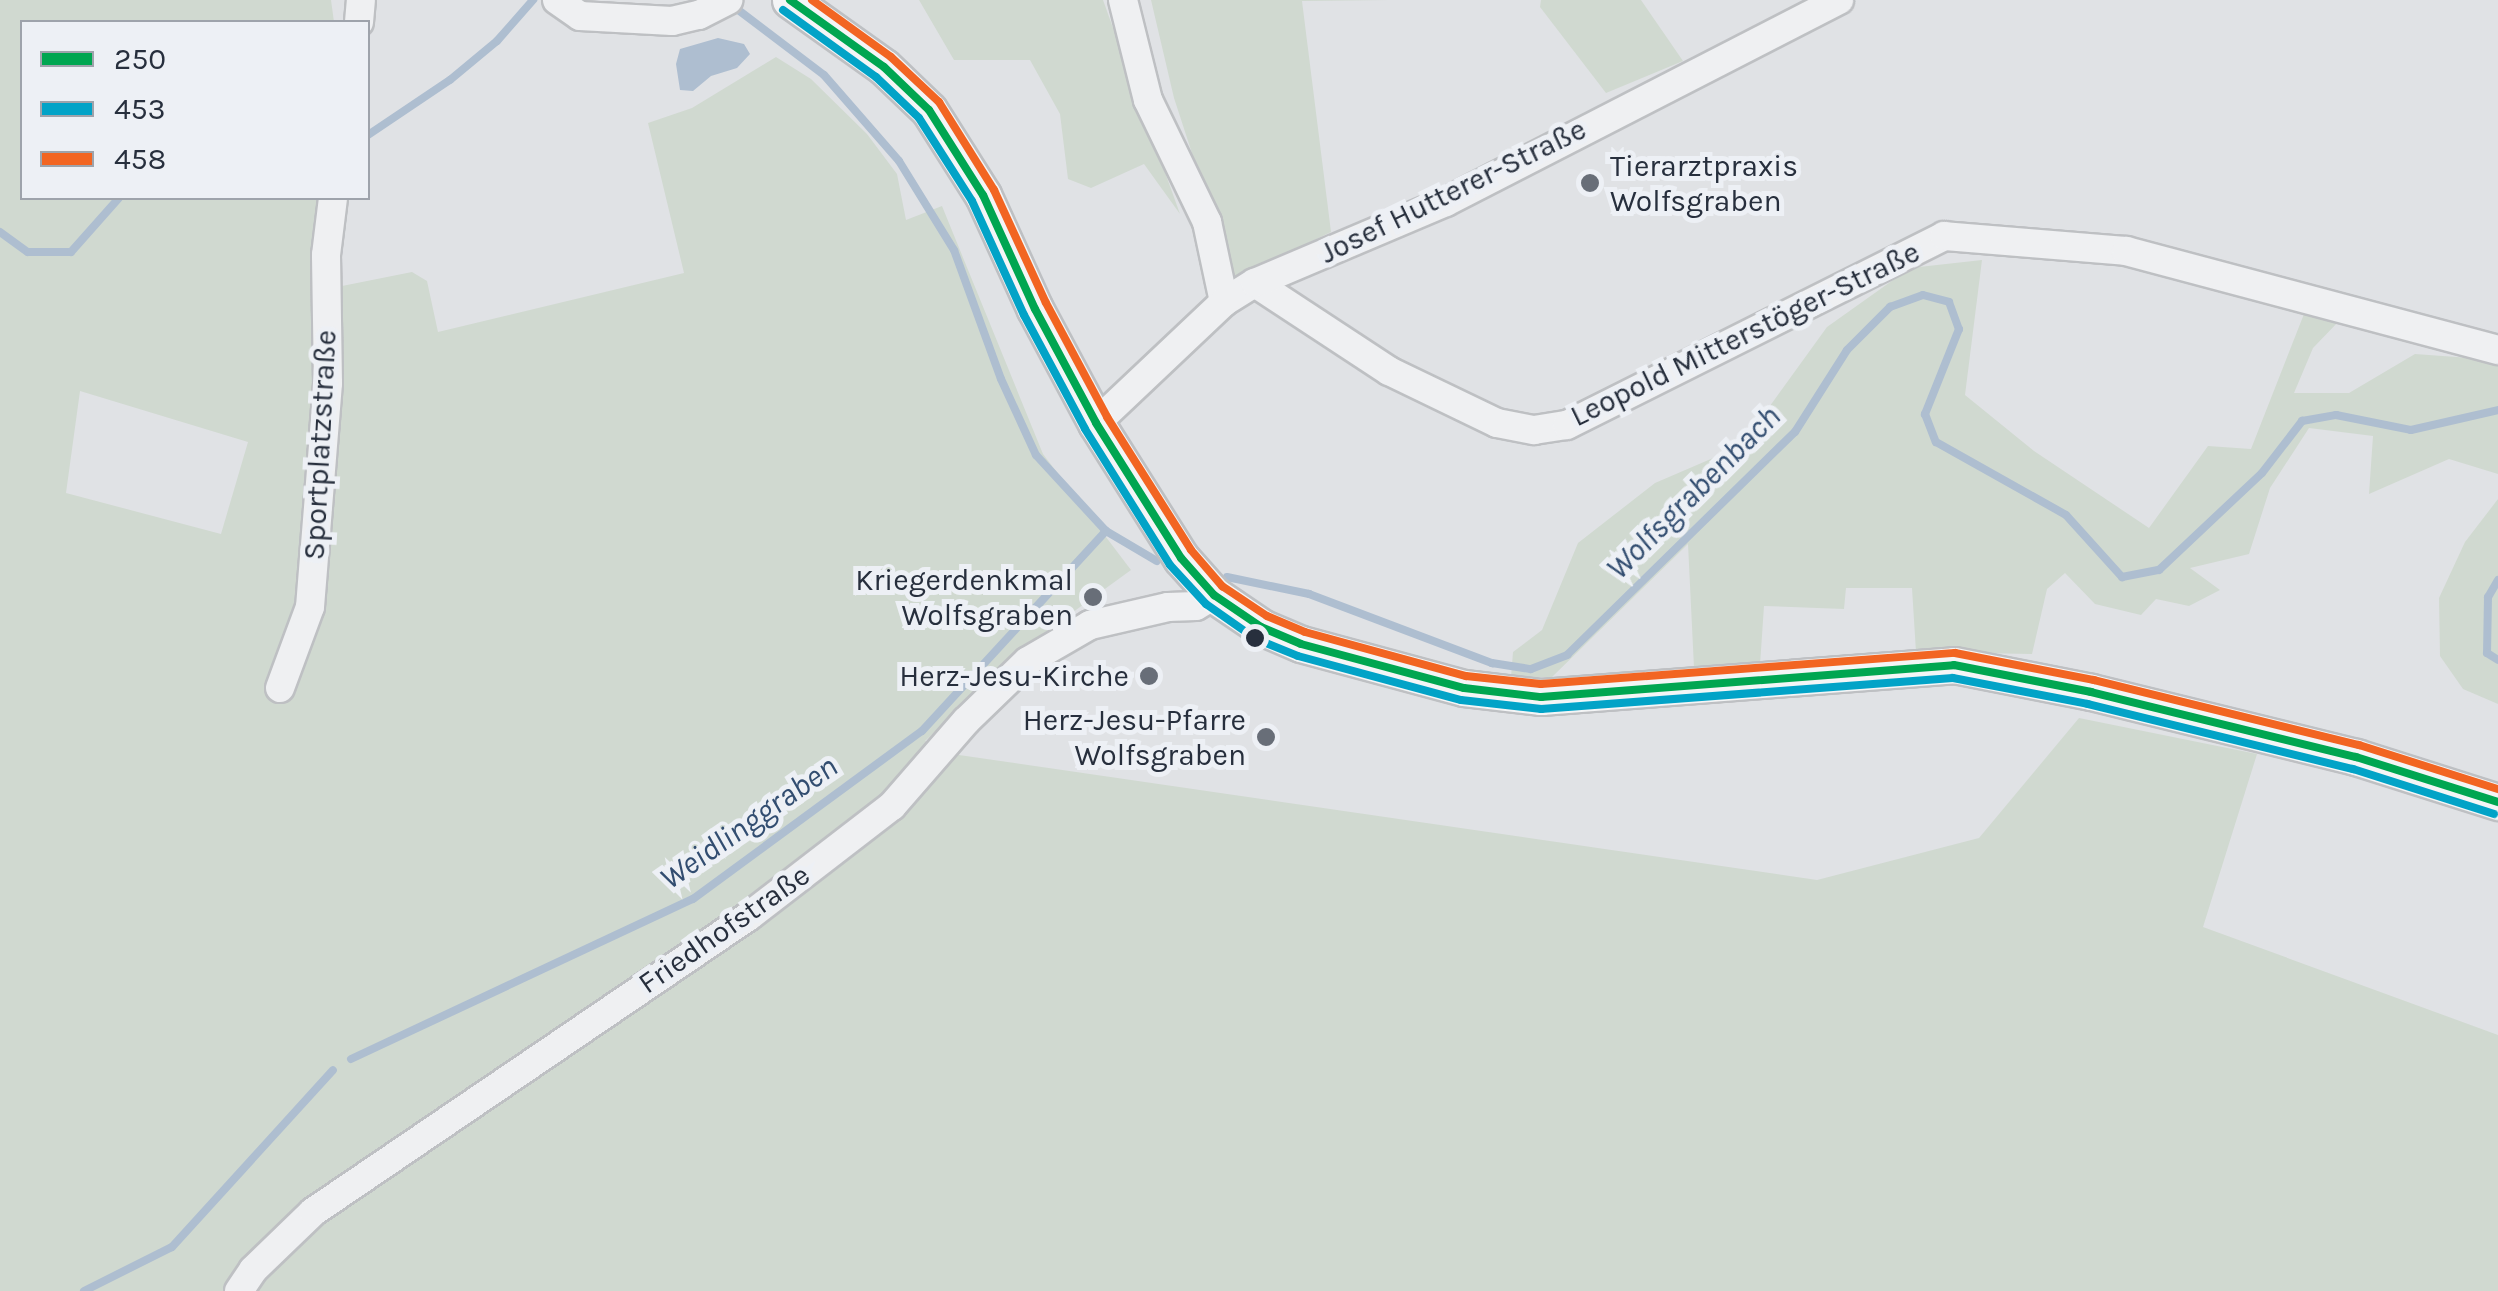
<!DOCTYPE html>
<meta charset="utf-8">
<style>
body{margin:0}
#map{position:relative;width:2498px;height:1291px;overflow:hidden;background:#e0e2e5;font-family:Karla,sans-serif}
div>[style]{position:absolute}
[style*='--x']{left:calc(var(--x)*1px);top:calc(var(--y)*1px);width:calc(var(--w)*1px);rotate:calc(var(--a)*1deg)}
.green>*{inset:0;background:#d0d9d0}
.water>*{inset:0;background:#aebed0}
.stream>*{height:8px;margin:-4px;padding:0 4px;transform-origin:4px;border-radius:4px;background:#aebed0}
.roads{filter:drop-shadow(2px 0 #bec0c3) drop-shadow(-2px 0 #bec0c3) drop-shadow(0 2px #bec0c3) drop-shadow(0 -2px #bec0c3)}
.minor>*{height:28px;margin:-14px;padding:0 14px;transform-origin:14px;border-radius:14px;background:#eff0f2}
.major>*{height:35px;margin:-17.5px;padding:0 17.5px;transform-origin:17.5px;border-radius:17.5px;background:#f4f5f6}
.bus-1>*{height:8px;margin:-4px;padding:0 4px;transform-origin:4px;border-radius:4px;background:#00a651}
.bus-2>*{height:8px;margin:-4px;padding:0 4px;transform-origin:4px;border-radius:4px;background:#02a3c7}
.bus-3>*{height:8px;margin:-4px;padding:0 4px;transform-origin:4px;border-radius:4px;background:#f26522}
.dots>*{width:28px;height:28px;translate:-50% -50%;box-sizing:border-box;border:5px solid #edf0f5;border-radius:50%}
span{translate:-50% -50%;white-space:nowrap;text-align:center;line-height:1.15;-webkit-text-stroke:10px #edf0f5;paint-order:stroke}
.poi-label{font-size:30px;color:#272f3d}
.left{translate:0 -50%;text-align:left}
.right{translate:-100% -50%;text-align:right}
.street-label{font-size:30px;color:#272f3d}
.water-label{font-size:32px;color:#324d70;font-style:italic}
.legend{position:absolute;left:20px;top:20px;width:350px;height:180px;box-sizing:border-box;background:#edf0f5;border:2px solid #9ea3ab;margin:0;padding:12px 18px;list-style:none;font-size:30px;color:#272f3d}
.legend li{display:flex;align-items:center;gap:20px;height:50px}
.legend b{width:50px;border:2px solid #9ea3ab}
</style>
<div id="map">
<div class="green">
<div style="clip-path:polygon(evenodd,0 0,331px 0,334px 22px,22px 22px,22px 198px,327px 198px,336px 448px,338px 380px,332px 288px,412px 272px,427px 281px,438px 332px,684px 273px,648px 123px,692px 108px,776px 57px,811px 79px,867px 134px,897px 174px,906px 220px,942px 206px,1043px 454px,1131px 570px,1029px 644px,925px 741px,959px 755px,1817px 880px,1979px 838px,2079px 718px,2257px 754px,2203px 927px,2498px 1035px,2498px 1291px,0 1291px,0 0,80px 391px,248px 442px,221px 534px,66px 493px,80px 391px)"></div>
<div style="clip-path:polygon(919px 0,1103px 0,1180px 214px,1144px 164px,1091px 188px,1068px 179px,1060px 114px,1030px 60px,954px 60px)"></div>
<div style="clip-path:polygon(1151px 0,1390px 0,1302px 1px,1331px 232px,1233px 279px,1174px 98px)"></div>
<div style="clip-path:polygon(1541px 0,1641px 0,1683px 61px,1606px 93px,1540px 7px)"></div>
<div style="clip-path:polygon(1982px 260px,1965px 395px,2034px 451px,2149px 528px,2208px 446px,2251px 449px,2304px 314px,2340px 320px,2313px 348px,2294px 393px,2349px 393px,2415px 354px,2498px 360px,2498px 474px,2449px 459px,2369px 494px,2373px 436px,2309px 428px,2270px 488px,2249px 554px,2190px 568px,2220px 590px,2189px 606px,2156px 599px,2141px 615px,2095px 604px,2065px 573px,2047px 589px,2032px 654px,1916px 652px,1912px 588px,1846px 588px,1844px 609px,1764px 606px,1760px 665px,1694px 668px,1688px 544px,1552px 677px,1511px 677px,1513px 652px,1542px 630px,1578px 543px,1655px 483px,1741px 446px,1827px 327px,1910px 268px)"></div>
<div style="clip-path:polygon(2498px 499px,2498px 704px,2463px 689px,2440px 656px,2439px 598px,2465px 542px)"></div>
</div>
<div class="water">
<div style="clip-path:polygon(718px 38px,744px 44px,750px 54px,737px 68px,711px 76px,693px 91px,680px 90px,676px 64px,680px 49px)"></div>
</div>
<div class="stream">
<div style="--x:733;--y:6;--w:114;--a:37.2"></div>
<div style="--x:824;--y:75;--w:114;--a:48.9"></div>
<div style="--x:899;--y:161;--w:105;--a:58.3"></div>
<div style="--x:954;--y:250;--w:137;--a:70"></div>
<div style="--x:1001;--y:379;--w:84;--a:65.3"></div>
<div style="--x:1036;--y:455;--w:103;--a:47.4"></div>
<div style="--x:1106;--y:531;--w:59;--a:30.5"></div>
<div style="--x:368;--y:135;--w:99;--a:-33.9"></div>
<div style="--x:450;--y:80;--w:61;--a:-39.7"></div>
<div style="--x:497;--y:41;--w:55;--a:-48.7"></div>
<div style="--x:0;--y:232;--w:34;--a:36"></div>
<div style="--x:28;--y:252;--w:43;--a:0"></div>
<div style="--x:71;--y:252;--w:72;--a:-48.4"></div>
<div style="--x:1227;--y:577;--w:84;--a:11.7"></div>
<div style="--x:1309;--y:594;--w:196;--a:20.7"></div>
<div style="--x:1492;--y:663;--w:39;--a:9"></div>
<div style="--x:1531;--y:669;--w:39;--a:-21"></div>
<div style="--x:1567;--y:655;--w:319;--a:-44.4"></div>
<div style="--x:1795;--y:432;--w:97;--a:-57.6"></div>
<div style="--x:1847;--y:350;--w:61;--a:-45"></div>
<div style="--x:1890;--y:307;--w:35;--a:-20"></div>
<div style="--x:1923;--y:295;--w:27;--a:15"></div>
<div style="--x:1949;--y:302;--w:29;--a:70"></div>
<div style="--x:1959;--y:329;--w:92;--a:111.8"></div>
<div style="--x:1925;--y:414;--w:30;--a:69"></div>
<div style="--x:1936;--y:442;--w:149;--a:29.3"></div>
<div style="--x:2066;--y:515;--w:84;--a:47.9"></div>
<div style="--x:2122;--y:577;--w:38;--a:-11"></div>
<div style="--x:2159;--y:570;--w:141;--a:-43.3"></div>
<div style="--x:2262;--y:473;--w:66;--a:-52.4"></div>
<div style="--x:2302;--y:421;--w:35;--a:-10"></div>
<div style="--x:2336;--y:415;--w:76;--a:11.3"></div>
<div style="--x:2411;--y:430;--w:89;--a:-12.9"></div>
<div style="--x:2498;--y:580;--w:20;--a:120"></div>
<div style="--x:2488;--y:597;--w:56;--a:91"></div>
<div style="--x:2487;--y:653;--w:13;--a:32"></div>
<div style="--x:351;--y:1059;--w:378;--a:-25.1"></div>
<div style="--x:693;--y:899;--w:284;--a:-36.3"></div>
<div style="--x:922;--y:731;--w:272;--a:-47.4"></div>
<div style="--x:84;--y:1291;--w:98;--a:-26.6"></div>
<div style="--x:172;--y:1247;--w:239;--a:-47.7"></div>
</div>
<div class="roads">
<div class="minor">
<div style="--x:557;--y:0;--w:28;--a:35"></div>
<div style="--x:580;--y:16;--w:92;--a:3.1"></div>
<div style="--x:672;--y:21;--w:28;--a:-13"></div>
<div style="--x:699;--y:15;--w:33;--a:-27"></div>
<div style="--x:1123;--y:0;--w:103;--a:76"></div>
<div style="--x:1148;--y:100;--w:136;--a:64.2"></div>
<div style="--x:1207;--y:222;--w:82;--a:78"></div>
<div style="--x:359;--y:22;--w:22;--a:-85"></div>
<div style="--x:1255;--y:283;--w:160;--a:33.3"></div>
<div style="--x:1389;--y:371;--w:120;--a:25.7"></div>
<div style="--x:1497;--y:423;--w:38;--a:11"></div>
<div style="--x:1534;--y:430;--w:33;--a:-9"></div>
<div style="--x:1567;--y:425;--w:422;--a:-26.6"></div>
<div style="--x:1944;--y:236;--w:183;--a:4.7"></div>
<div style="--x:2126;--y:251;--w:385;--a:14.9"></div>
<div style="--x:1096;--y:423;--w:176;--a:-43.4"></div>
<div style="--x:1224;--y:302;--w:36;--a:-32"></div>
<div style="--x:1255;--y:283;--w:207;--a:-23"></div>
<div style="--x:1446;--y:202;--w:442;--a:-27.2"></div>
<div style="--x:280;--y:688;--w:86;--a:-69.7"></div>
<div style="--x:310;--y:607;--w:225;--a:-85.4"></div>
<div style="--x:328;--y:383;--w:128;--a:-90.9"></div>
<div style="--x:326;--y:255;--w:57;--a:-83"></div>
<div style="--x:239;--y:1291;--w:25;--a:-56"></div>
<div style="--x:253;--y:1270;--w:83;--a:-44"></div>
<div style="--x:313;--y:1212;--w:527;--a:-34.17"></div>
<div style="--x:749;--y:916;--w:180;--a:-37.6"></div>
<div style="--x:892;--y:806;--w:113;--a:-49"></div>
<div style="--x:966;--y:721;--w:86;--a:-44.1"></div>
<div style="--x:1028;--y:661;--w:72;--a:-30.1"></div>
<div style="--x:1090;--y:625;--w:80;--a:-13"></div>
<div style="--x:1168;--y:607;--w:28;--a:-2"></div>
<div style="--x:1196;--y:606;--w:21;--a:-31"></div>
</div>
<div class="major">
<div style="--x:790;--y:0;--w:115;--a:35.5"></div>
<div style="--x:884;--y:67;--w:62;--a:43.7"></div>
<div style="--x:929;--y:110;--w:101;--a:57.6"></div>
<div style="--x:983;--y:195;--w:125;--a:65.5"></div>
<div style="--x:1035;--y:309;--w:129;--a:61.8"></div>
<div style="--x:1096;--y:423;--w:160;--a:57.8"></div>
<div style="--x:1181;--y:558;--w:50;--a:48.3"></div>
<div style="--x:1214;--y:595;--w:57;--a:34.2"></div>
<div style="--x:1261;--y:627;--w:43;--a:23"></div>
<div style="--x:1301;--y:644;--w:169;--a:15.1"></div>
<div style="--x:1464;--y:688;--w:78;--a:6.7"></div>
<div style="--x:1541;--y:697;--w:414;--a:-4.4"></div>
<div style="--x:1954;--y:665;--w:140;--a:11.1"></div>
<div style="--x:2091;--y:692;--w:273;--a:13.8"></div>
<div style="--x:2356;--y:757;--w:149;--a:17.6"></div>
</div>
</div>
<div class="bus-1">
<div style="--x:790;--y:0;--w:115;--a:35.5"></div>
<div style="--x:884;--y:67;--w:62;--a:43.7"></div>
<div style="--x:929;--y:110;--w:101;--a:57.6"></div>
<div style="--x:983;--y:195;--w:125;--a:65.5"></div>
<div style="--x:1035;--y:309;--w:129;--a:61.8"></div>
<div style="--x:1096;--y:423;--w:160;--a:57.8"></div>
<div style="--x:1181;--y:558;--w:50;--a:48.3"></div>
<div style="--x:1214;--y:595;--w:57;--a:34.2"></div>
<div style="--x:1261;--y:627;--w:43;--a:23"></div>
<div style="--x:1301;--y:644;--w:169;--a:15.1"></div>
<div style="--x:1464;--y:688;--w:78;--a:6.7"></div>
<div style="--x:1541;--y:697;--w:414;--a:-4.4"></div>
<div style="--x:1954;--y:665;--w:140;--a:11.1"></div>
<div style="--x:2091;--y:692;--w:273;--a:13.8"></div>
<div style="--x:2356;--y:757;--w:149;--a:17.6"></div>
</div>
<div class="bus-2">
<div style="--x:783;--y:10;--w:115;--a:35.8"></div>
<div style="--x:876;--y:77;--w:59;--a:43.6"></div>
<div style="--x:919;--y:118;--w:98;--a:57.4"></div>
<div style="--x:972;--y:201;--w:125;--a:65.5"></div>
<div style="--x:1024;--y:315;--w:129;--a:61.8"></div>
<div style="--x:1085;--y:429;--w:160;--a:58"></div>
<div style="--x:1170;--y:565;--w:53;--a:47.3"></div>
<div style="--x:1206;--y:604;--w:61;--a:35"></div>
<div style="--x:1256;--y:639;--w:45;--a:22"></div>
<div style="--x:1298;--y:656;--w:169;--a:15.1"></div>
<div style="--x:1461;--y:700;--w:81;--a:6.4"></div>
<div style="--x:1541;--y:709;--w:413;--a:-4.3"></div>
<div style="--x:1953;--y:678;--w:137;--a:10.9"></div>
<div style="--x:2088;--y:704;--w:273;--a:13.8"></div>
<div style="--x:2353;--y:769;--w:148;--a:17.7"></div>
</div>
<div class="bus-3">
<div style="--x:812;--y:0;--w:97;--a:35.8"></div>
<div style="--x:891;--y:57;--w:66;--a:43.2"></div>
<div style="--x:939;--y:102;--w:104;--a:58"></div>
<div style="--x:994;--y:190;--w:124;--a:65.3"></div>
<div style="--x:1046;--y:303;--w:129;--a:61.8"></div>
<div style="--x:1107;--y:417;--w:157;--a:57.7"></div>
<div style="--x:1191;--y:550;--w:48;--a:49.3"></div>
<div style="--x:1222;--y:586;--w:54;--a:33.7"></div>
<div style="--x:1267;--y:616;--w:41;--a:22.8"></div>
<div style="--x:1305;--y:632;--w:167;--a:15.3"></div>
<div style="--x:1466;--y:676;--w:75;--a:6.1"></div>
<div style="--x:1541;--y:684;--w:415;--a:-4.3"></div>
<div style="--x:1955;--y:653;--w:142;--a:11"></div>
<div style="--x:2094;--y:680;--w:273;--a:13.8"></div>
<div style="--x:2359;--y:745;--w:146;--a:17.6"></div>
</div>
<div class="dots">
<div style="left:1590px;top:183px;background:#686e78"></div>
<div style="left:1093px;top:597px;background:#686e78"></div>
<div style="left:1255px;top:638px;background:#272f3d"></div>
<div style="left:1149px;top:676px;background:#686e78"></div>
<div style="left:1266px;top:737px;background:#686e78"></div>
</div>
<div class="poi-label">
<span class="left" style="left:1610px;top:183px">Tierarztpraxis<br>Wolfsgraben</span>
<span class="right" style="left:1073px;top:597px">Kriegerdenkmal<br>Wolfsgraben</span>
<span class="right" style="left:1129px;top:676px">Herz-Jesu-Kirche</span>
<span class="right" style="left:1246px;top:737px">Herz-Jesu-Pfarre<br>Wolfsgraben</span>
</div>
<div class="street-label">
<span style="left:1453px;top:191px;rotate:-26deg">Josef Hutterer-Straße</span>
<span style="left:1745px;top:334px;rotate:-26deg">Leopold Mitterstöger-Straße</span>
<span style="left:320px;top:445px;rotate:-87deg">Sportplatzstraße</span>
<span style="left:724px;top:929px;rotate:-35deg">Friedhofstraße</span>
</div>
<div class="water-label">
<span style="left:1694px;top:493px;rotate:-45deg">Wolfsgrabenbach</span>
<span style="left:749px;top:823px;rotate:-35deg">Weidlinggraben</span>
</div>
<ul class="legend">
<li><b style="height:12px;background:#00a651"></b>250</li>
<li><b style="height:12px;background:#02a3c7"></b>453</li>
<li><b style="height:12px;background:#f26522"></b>458</li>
</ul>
</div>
